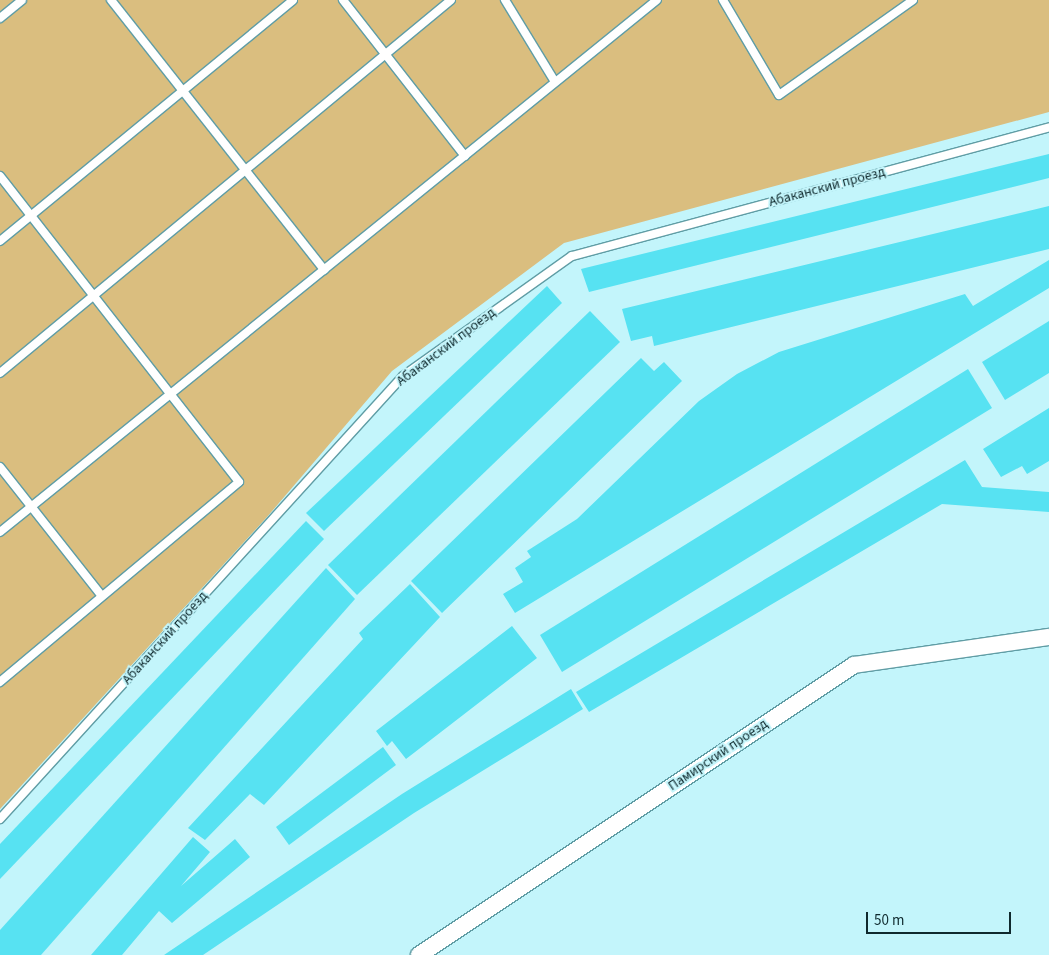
<!DOCTYPE html>
<meta charset="utf-8">
<style>
body{margin:0}
#map{position:relative;width:1049px;height:955px;overflow:hidden;background:#c3f5fb;font-family:"Source Sans 3",sans-serif}
div>[style]{position:absolute}
[style*='--x']{left:calc(var(--x)*1px);top:calc(var(--y)*1px);width:calc(var(--w)*1px);rotate:calc(var(--a)*1deg)}
.green>*{inset:0;background:#dabe7f}
.building>*{inset:0;background:#57e2f2}
.roads{filter:drop-shadow(1px 0 #609da5) drop-shadow(-1px 0 #609da5) drop-shadow(0 1px #609da5) drop-shadow(0 -1px #609da5)}
.service>*{height:8px;margin:-4px;padding:0 4px;transform-origin:4px;border-radius:4px;background:#fff}
.minor>*{height:16px;margin:-8px;padding:0 8px;transform-origin:8px;border-radius:8px;background:#fff}
span{translate:-50% -50%;white-space:nowrap;text-align:center;line-height:1.15;-webkit-text-stroke:4px #c3f5fb;paint-order:stroke}
.street-label{font-size:14px;color:#0f292d}
.scale{position:absolute;left:866px;top:912px;width:145px;height:22px;box-sizing:border-box;border:2px solid #0f292d;border-top:0;padding-left:6px;font-size:15px;line-height:18px;white-space:nowrap;color:#0f292d;-webkit-text-stroke:4px #c3f5fb;paint-order:stroke}
</style>
<div id="map">
<div class="green">
<div style="clip-path:polygon(0 0,1049px 0,1049px 112px,564px 243px,392px 371px,267px 517px,0 809px)"></div>
</div>
<div class="building">
<div style="clip-path:polygon(1049px 154px,1049px 178px,589px 292px,581px 269px)"></div>
<div style="clip-path:polygon(1049px 206px,1049px 249px,654px 346px,652px 336px,631px 341px,622px 309px)"></div>
<div style="clip-path:polygon(1049px 260px,1049px 288px,515px 613px,503px 594px,523px 582px,515px 568px,531px 557px,527px 551px,577px 519px,699px 401px,737px 374px,779px 352px,965px 294px,973px 306px)"></div>
<div style="clip-path:polygon(547px 286px,562px 303px,324px 531px,306px 513px)"></div>
<div style="clip-path:polygon(590px 311px,620px 342px,357px 595px,328px 565px)"></div>
<div style="clip-path:polygon(1049px 321px,1049px 373px,1005px 400px,982px 362px)"></div>
<div style="clip-path:polygon(641px 358px,654px 371px,664px 362px,682px 381px,442px 613px,411px 581px)"></div>
<div style="clip-path:polygon(968px 369px,992px 408px,562px 672px,540px 635px)"></div>
<div style="clip-path:polygon(1049px 408px,1049px 461px,1027px 474px,1022px 466px,1001px 477px,983px 449px)"></div>
<div style="clip-path:polygon(965px 460px,982px 487px,1049px 492px,1049px 512px,942px 504px,589px 712px,576px 692px)"></div>
<div style="clip-path:polygon(306px 521px,324px 539px,0 879px,0 844px)"></div>
<div style="clip-path:polygon(326px 568px,355px 599px,41px 955px,0 955px,0 930px)"></div>
<div style="clip-path:polygon(410px 584px,440px 617px,264px 805px,250px 794px,205px 840px,188px 828px,363px 639px,359px 633px)"></div>
<div style="clip-path:polygon(512px 626px,537px 658px,406px 759px,392px 741px,387px 746px,376px 731px)"></div>
<div style="clip-path:polygon(571px 689px,583px 709px,414px 813px,203px 955px,164px 955px,402px 794px)"></div>
<div style="clip-path:polygon(383px 747px,396px 765px,289px 845px,276px 827px)"></div>
<div style="clip-path:polygon(193px 837px,210px 852px,181px 886px,235px 839px,250px 857px,172px 923px,159px 911px,122px 955px,91px 955px)"></div>
</div>
<div class="roads">
<div class="service">
<div style="--x:111;--y:0;--w:344;--a:51.7"></div>
<div style="--x:343;--y:0;--w:198;--a:52"></div>
<div style="--x:505;--y:0;--w:96;--a:58.6"></div>
<div style="--x:723;--y:0;--w:110;--a:59.5"></div>
<div style="--x:779;--y:95;--w:164;--a:-35.3"></div>
<div style="--x:0;--y:18;--w:28;--a:-39"></div>
<div style="--x:0;--y:176;--w:388;--a:52"></div>
<div style="--x:239;--y:482;--w:312;--a:140.1"></div>
<div style="--x:0;--y:241;--w:379;--a:-39.4"></div>
<div style="--x:0;--y:373;--w:585;--a:-39.59"></div>
<div style="--x:0;--y:467;--w:164;--a:51.7"></div>
<div style="--x:0;--y:532;--w:845;--a:-39"></div>
<div style="--x:0;--y:819;--w:599;--a:-47.71"></div>
<div style="--x:403;--y:376;--w:207;--a:-35.4"></div>
<div style="--x:572;--y:256;--w:494;--a:-15.1"></div>
</div>
<div class="minor">
<div style="--x:419;--y:955;--w:523;--a:-33.69"></div>
<div style="--x:854;--y:665;--w:197;--a:-8.2"></div>
</div>
</div>
<div class="street-label">
<span style="left:827px;top:187px;rotate:-15deg">Абаканский проезд</span>
<span style="left:446px;top:347px;rotate:-37deg">Абаканский проезд</span>
<span style="left:165px;top:638px;rotate:-48deg">Абаканский проезд</span>
<span style="left:718px;top:755px;rotate:-34deg">Памирский проезд</span>
</div>
<div class="scale">50 m</div>
</div>
